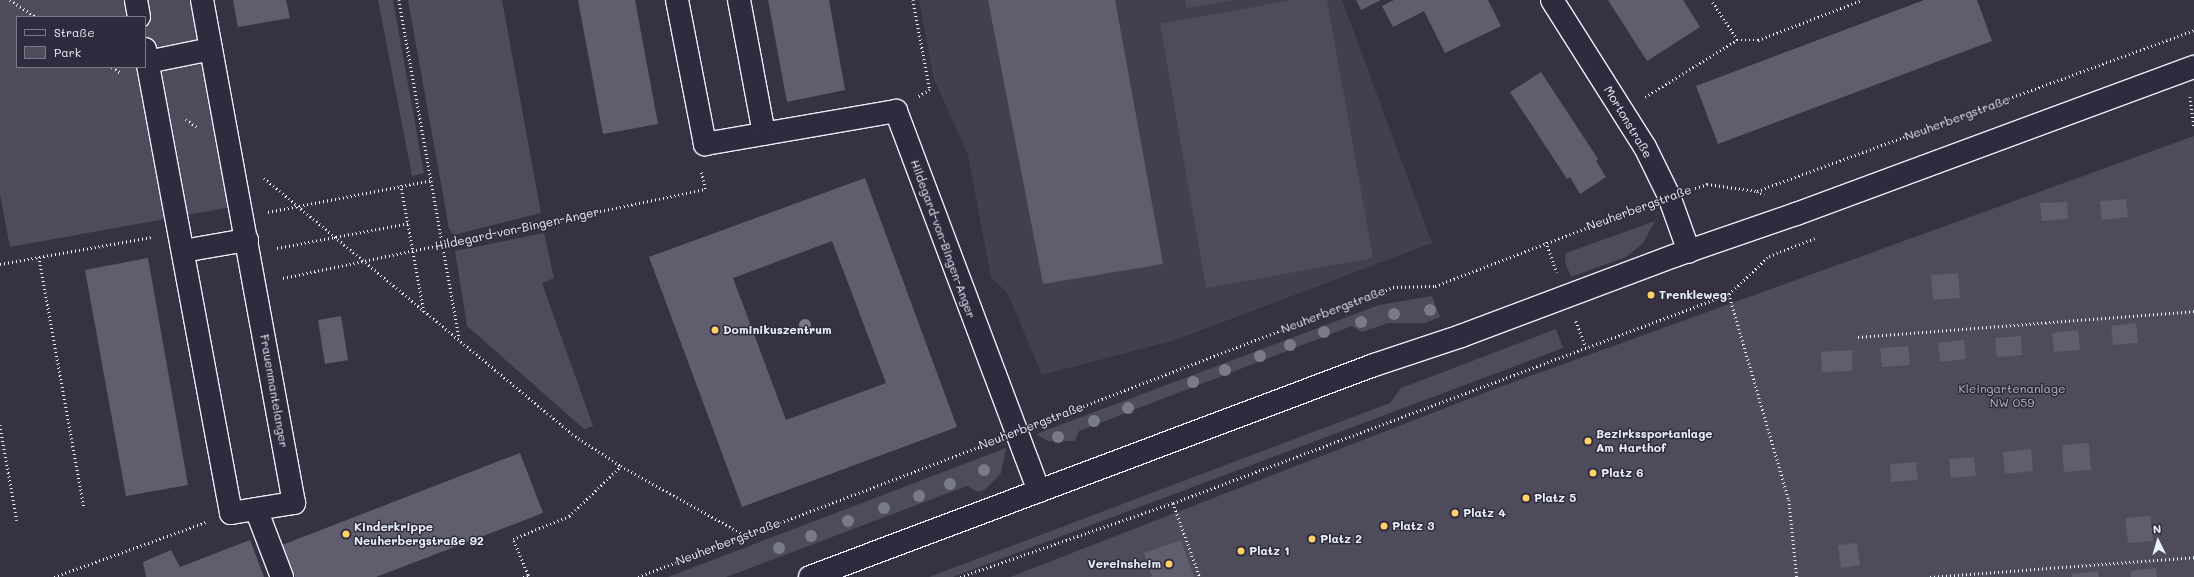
<!DOCTYPE html>
<meta charset="utf-8">
<style>
body{margin:0}
#map{position:relative;width:2194px;height:577px;overflow:hidden;background:#363244;font-family:Mali,sans-serif}
div>[style]{position:absolute}
[style*='--x']{left:calc(var(--x)*1px);top:calc(var(--y)*1px);width:calc(var(--w)*1px);rotate:calc(var(--a)*1deg)}
.built>*{inset:0;background:#433f51}
.green>*{inset:0;background:#4d4b5c}
.building>*{inset:0;background:#605e6e}
.path>*{height:2.5px;margin-top:-1.25px;transform-origin:0;background:repeating-linear-gradient(90deg,#e8f1f8 0 1px,transparent 0 4px)}
.roads{filter:drop-shadow(1px 0 #e8f1f8) drop-shadow(-1px 0 #e8f1f8) drop-shadow(0 1px #e8f1f8) drop-shadow(0 -1px #e8f1f8)}
.street>*{height:22px;margin:-11px;padding:0 11px;transform-origin:11px;border-radius:11px;background:#2f2a3d}
.secondary>*{height:22px;margin:-11px;padding:0 11px;transform-origin:11px;border-radius:11px;background:#2f2a3d}
.trees>*{width:12px;height:12px;margin:-6px;border-radius:50%;background:#7a7b89}
.dots>*{width:11px;height:11px;translate:-50% -50%;box-sizing:border-box;border:2px solid #2f2a3d;border-radius:50%}
span{translate:-50% -50%;white-space:nowrap;text-align:center;line-height:1.15;-webkit-text-stroke:3px #2f2a3d;paint-order:stroke}
.street-label{font-size:12px;color:#e8f1f8}
.poi-label{font-size:12px;color:#e8f1f8;font-weight:700}
.left{translate:0 -50%;text-align:left}
.right{translate:-100% -50%;text-align:right}
.park-label{font-size:12px;color:#b2b7c1}
.legend{position:absolute;left:16px;top:16px;width:130px;height:52px;box-sizing:border-box;background:#2f2a3d;border:1px solid #797a88;margin:0;padding:5px 7px;list-style:none;font-size:12px;color:#e8f1f8}
.legend li{display:flex;align-items:center;gap:8px;height:20px}
.legend b{width:20px;border:1px solid #797a88}
.north{position:absolute;left:2138px;top:521px;width:40px;height:40px;-webkit-text-stroke:3px #2f2a3d;paint-order:stroke;rotate:355deg;font-size:11px;font-weight:700;line-height:16px;text-align:center;color:#e8f1f8}
.north::after{content:'';display:block;margin:auto;width:14px;height:18px;background:#e8f1f8;clip-path:polygon(50% 0,100% 100%,50% 72%,0 100%)}
</style>
<div id="map">
<div class="built">
<div style="clip-path:polygon(919px 0,1342px 0,1432px 243px,1175px 340px,1042px 375px,1007px 292px,991px 278px,968px 155px,934px 79px)"></div>
</div>
<div class="green">
<div style="clip-path:polygon(evenodd,0 0,193px 0,231px 207px,10px 247px,0 195px,0 0,17px 17px,145px 17px,145px 67px,17px 67px,17px 17px)"></div>
<div style="clip-path:polygon(378px 0,393px 0,424px 173px,412px 176px)"></div>
<div style="clip-path:polygon(408px 0,502px 0,541px 213px,454px 235px,449px 229px)"></div>
<div style="clip-path:polygon(1185px 0,1233px 0,1186px 8px)"></div>
<div style="clip-path:polygon(1292px 0,1327px 0,1373px 258px,1206px 288px,1160px 24px)"></div>
<div style="clip-path:polygon(2194px 136px,2194px 577px,1010px 577px,1489px 391px)"></div>
<div style="clip-path:polygon(1655px 221px,1643px 243px,1626px 257px,1571px 277px,1565px 262px,1566px 253px)"></div>
<div style="clip-path:polygon(544px 233px,554px 278px,542px 283px,593px 426px,584px 429px,467px 326px,455px 251px)"></div>
<div style="clip-path:polygon(1432px 296px,1440px 317px,1425px 323px,1388px 323px,1362px 332px,1352px 326px,1079px 431px,1075px 441px,1048px 441px,1036px 434px,1379px 305px)"></div>
<div style="clip-path:polygon(1556px 329px,1563px 348px,953px 577px,929px 577px,1390px 403px,1401px 388px)"></div>
<div style="clip-path:polygon(1006px 448px,1001px 473px,987px 488px,979px 492px,967px 486px,726px 577px,668px 577px)"></div>
</div>
<div class="building">
<div style="clip-path:polygon(233px 0,286px 0,290px 18px,238px 27px)"></div>
<div style="clip-path:polygon(578px 0,635px 0,658px 124px,603px 134px)"></div>
<div style="clip-path:polygon(768px 0,829px 0,845px 90px,787px 102px)"></div>
<div style="clip-path:polygon(988px 0,1115px 0,1163px 264px,1043px 284px)"></div>
<div style="clip-path:polygon(1356px 0,1381px 0,1361px 10px)"></div>
<div style="clip-path:polygon(1394px 0,1488px 0,1501px 26px,1445px 53px,1424px 11px,1393px 27px,1382px 6px)"></div>
<div style="clip-path:polygon(1608px 0,1683px 0,1700px 27px,1647px 61px)"></div>
<div style="clip-path:polygon(1924px 0,1977px 0,1992px 41px,1718px 144px,1696px 86px)"></div>
<div style="clip-path:polygon(1541px 72px,1598px 159px,1596px 161px,1606px 177px,1580px 194px,1570px 177px,1567px 179px,1510px 92px)"></div>
<div style="clip-path:polygon(evenodd,865px 178px,957px 427px,742px 507px,649px 257px,865px 178px,832px 241px,886px 383px,786px 420px,733px 278px,832px 241px)"></div>
<div style="clip-path:polygon(2126px 199px,2128px 217px,2102px 220px,2100px 201px)"></div>
<div style="clip-path:polygon(2067px 202px,2068px 219px,2042px 221px,2040px 203px)"></div>
<div style="clip-path:polygon(148px 258px,188px 485px,126px 496px,85px 270px)"></div>
<div style="clip-path:polygon(1958px 273px,1960px 298px,1933px 300px,1931px 275px)"></div>
<div style="clip-path:polygon(341px 316px,348px 360px,325px 364px,318px 320px)"></div>
<div style="clip-path:polygon(2136px 323px,2138px 343px,2113px 345px,2111px 326px)"></div>
<div style="clip-path:polygon(2078px 330px,2080px 350px,2054px 352px,2052px 333px)"></div>
<div style="clip-path:polygon(2021px 336px,2022px 355px,1997px 357px,1995px 338px)"></div>
<div style="clip-path:polygon(1964px 340px,1966px 359px,1940px 362px,1938px 343px)"></div>
<div style="clip-path:polygon(1908px 346px,1910px 365px,1882px 367px,1880px 348px)"></div>
<div style="clip-path:polygon(1852px 350px,1852px 371px,1822px 372px,1821px 352px)"></div>
<div style="clip-path:polygon(2089px 443px,2091px 470px,2064px 472px,2062px 445px)"></div>
<div style="clip-path:polygon(2031px 449px,2033px 471px,2005px 474px,2003px 452px)"></div>
<div style="clip-path:polygon(520px 453px,543px 513px,376px 577px,295px 577px,282px 545px)"></div>
<div style="clip-path:polygon(1974px 457px,1976px 476px,1951px 478px,1949px 459px)"></div>
<div style="clip-path:polygon(1916px 462px,1918px 480px,1891px 482px,1890px 464px)"></div>
<div style="clip-path:polygon(2150px 516px,2153px 541px,2128px 543px,2125px 518px)"></div>
<div style="clip-path:polygon(250px 540px,264px 577px,146px 577px,143px 562px,171px 550px,180px 567px)"></div>
<div style="clip-path:polygon(1181px 540px,1194px 577px,1149px 577px,1152px 576px,1144px 553px)"></div>
<div style="clip-path:polygon(1857px 543px,1860px 565px,1841px 568px,1838px 545px)"></div>
<div style="clip-path:polygon(2156px 568px,2157px 577px,2131px 577px,2131px 571px)"></div>
<div style="clip-path:polygon(2098px 571px,2099px 577px,2072px 577px,2072px 574px)"></div>
</div>
<div class="path">
<div style="--x:10;--y:0;--w:31;--a:33"></div>
<div style="--x:399;--y:0;--w:343;--a:79.9"></div>
<div style="--x:913;--y:0;--w:92;--a:79.3"></div>
<div style="--x:930;--y:90;--w:14;--a:150"></div>
<div style="--x:1737;--y:40;--w:21;--a:0"></div>
<div style="--x:1758;--y:40;--w:111;--a:-21"></div>
<div style="--x:112;--y:67;--w:11;--a:34"></div>
<div style="--x:1645;--y:97;--w:108;--a:-31.8"></div>
<div style="--x:1737;--y:40;--w:48;--a:-123"></div>
<div style="--x:2190;--y:97;--w:29;--a:82"></div>
<div style="--x:186;--y:119;--w:15;--a:37"></div>
<div style="--x:264;--y:178;--w:400;--a:39.7"></div>
<div style="--x:572;--y:434;--w:59;--a:33.1"></div>
<div style="--x:621;--y:466;--w:143;--a:29.2"></div>
<div style="--x:401;--y:185;--w:129;--a:79.7"></div>
<div style="--x:1695;--y:188;--w:13;--a:-18"></div>
<div style="--x:1707;--y:184;--w:50;--a:8"></div>
<div style="--x:1757;--y:191;--w:8;--a:30"></div>
<div style="--x:1757;--y:191;--w:466;--a:-20.2"></div>
<div style="--x:268;--y:212;--w:168;--a:-11"></div>
<div style="--x:1546;--y:242;--w:32;--a:70"></div>
<div style="--x:277;--y:248;--w:134;--a:-10.7"></div>
<div style="--x:39;--y:257;--w:255;--a:79.8"></div>
<div style="--x:0;--y:264;--w:154;--a:-10.1"></div>
<div style="--x:283;--y:278;--w:431;--a:-11.9"></div>
<div style="--x:705;--y:189;--w:18;--a:-103"></div>
<div style="--x:1729;--y:294;--w:215;--a:73.8"></div>
<div style="--x:1789;--y:500;--w:77;--a:84.1"></div>
<div style="--x:1576;--y:321;--w:28;--a:69"></div>
<div style="--x:1858;--y:337;--w:337;--a:-4.4"></div>
<div style="--x:1042;--y:422;--w:376;--a:-21"></div>
<div style="--x:1393;--y:287;--w:42;--a:-1.4"></div>
<div style="--x:1435;--y:286;--w:223;--a:-21"></div>
<div style="--x:0;--y:425;--w:97;--a:79.9"></div>
<div style="--x:1173;--y:503;--w:79;--a:70"></div>
<div style="--x:528;--y:575;--w:39;--a:-113"></div>
<div style="--x:513;--y:539;--w:61;--a:-22.3"></div>
<div style="--x:569;--y:516;--w:72;--a:-43.9"></div>
<div style="--x:54;--y:577;--w:162;--a:-19.9"></div>
<div style="--x:523;--y:577;--w:5;--a:-22"></div>
<div style="--x:528;--y:575;--w:2;--a:63"></div>
<div style="--x:638;--y:577;--w:378;--a:-20.9"></div>
<div style="--x:960;--y:577;--w:225;--a:-19.2"></div>
<div style="--x:1173;--y:503;--w:594;--a:-20.6"></div>
<div style="--x:1729;--y:294;--w:55;--a:-43.5"></div>
<div style="--x:1769;--y:256;--w:49;--a:-21.4"></div>
<div style="--x:1930;--y:577;--w:265;--a:-4.3"></div>
</div>
<div class="roads">
<div class="street">
<div style="--x:136;--y:0;--w:17;--a:80"></div>
<div style="--x:677;--y:0;--w:147;--a:79"></div>
<div style="--x:705;--y:144;--w:194;--a:-9.8"></div>
<div style="--x:896;--y:111;--w:406;--a:69.4"></div>
<div style="--x:739;--y:0;--w:136;--a:79.4"></div>
<div style="--x:1552;--y:0;--w:174;--a:57.7"></div>
<div style="--x:1645;--y:147;--w:55;--a:63.9"></div>
<div style="--x:1669;--y:196;--w:59;--a:70.3"></div>
<div style="--x:145;--y:49;--w:472;--a:79.5"></div>
<div style="--x:231;--y:513;--w:64;--a:-9"></div>
<div style="--x:294;--y:503;--w:511;--a:-100.36"></div>
<div style="--x:147;--y:62;--w:65;--a:-11.5"></div>
<div style="--x:183;--y:251;--w:65;--a:-9.8"></div>
<div style="--x:256;--y:509;--w:73;--a:69.1"></div>
</div>
<div class="secondary">
<div style="--x:810;--y:577;--w:603;--a:-20.6"></div>
<div style="--x:1374;--y:365;--w:92;--a:-18.4"></div>
<div style="--x:1461;--y:336;--w:228;--a:-20.6"></div>
<div style="--x:1674;--y:256;--w:129;--a:-19"></div>
<div style="--x:1796;--y:214;--w:424;--a:-20.3"></div>
</div>
</div>
<div class="trees">
<div style="left:1430px;top:310px"></div>
<div style="left:1394px;top:314px"></div>
<div style="left:1361px;top:322px"></div>
<div style="left:805px;top:325px"></div>
<div style="left:1324px;top:332px"></div>
<div style="left:1290px;top:345px"></div>
<div style="left:1260px;top:356px"></div>
<div style="left:1225px;top:370px"></div>
<div style="left:1193px;top:382px"></div>
<div style="left:1128px;top:408px"></div>
<div style="left:1094px;top:421px"></div>
<div style="left:1058px;top:437px"></div>
<div style="left:984px;top:470px"></div>
<div style="left:950px;top:484px"></div>
<div style="left:919px;top:496px"></div>
<div style="left:884px;top:508px"></div>
<div style="left:848px;top:521px"></div>
<div style="left:811px;top:536px"></div>
<div style="left:779px;top:548px"></div>
</div>
<div class="dots">
<div style="left:1651px;top:295px;background:#ffd166"></div>
<div style="left:715px;top:330px;background:#ffd166"></div>
<div style="left:1588px;top:441px;background:#ffd166"></div>
<div style="left:1593px;top:473px;background:#ffd166"></div>
<div style="left:1526px;top:498px;background:#ffd166"></div>
<div style="left:1455px;top:513px;background:#ffd166"></div>
<div style="left:1384px;top:526px;background:#ffd166"></div>
<div style="left:346px;top:534px;background:#ffd166"></div>
<div style="left:1312px;top:539px;background:#ffd166"></div>
<div style="left:1241px;top:551px;background:#ffd166"></div>
<div style="left:1169px;top:564px;background:#ffd166"></div>
</div>
<div class="street-label">
<span style="left:1957px;top:118px;rotate:-20deg">Neuherbergstraße</span>
<span style="left:1628px;top:122px;rotate:59deg">Mortonstraße</span>
<span style="left:1639px;top:208px;rotate:-20deg">Neuherbergstraße</span>
<span style="left:517px;top:229px;rotate:-12deg">Hildegard-von-Bingen-Anger</span>
<span style="left:943px;top:239px;rotate:70deg">Hildegard-von-Bingen-Anger</span>
<span style="left:1333px;top:310px;rotate:-21deg">Neuherbergstraße</span>
<span style="left:274px;top:391px;rotate:80deg">Frauenmantelanger</span>
<span style="left:1031px;top:426px;rotate:-21deg">Neuherbergstraße</span>
<span style="left:728px;top:542px;rotate:-21deg">Neuherbergstraße</span>
</div>
<div class="poi-label">
<span class="left" style="left:1659px;top:295px">Trenkleweg</span>
<span class="left" style="left:723px;top:330px">Dominikuszentrum</span>
<span class="left" style="left:1596px;top:441px">Bezirkssportanlage<br>Am Harthof</span>
<span class="left" style="left:1601px;top:473px">Platz 6</span>
<span class="left" style="left:1534px;top:498px">Platz 5</span>
<span class="left" style="left:1463px;top:513px">Platz 4</span>
<span class="left" style="left:1392px;top:526px">Platz 3</span>
<span class="left" style="left:354px;top:534px">Kinderkrippe<br>Neuherbergstraße 92</span>
<span class="left" style="left:1320px;top:539px">Platz 2</span>
<span class="left" style="left:1249px;top:551px">Platz 1</span>
<span class="right" style="left:1161px;top:564px">Vereinsheim</span>
</div>
<div class="park-label">
<span style="left:2012px;top:396px">Kleingartenanlage<br>NW 059</span>
</div>
<ul class="legend">
<li><b style="height:5px;background:#2f2a3d"></b>Straße</li>
<li><b style="height:11px;background:#4d4b5c"></b>Park</li>
</ul>
<div class="north">N</div>
</div>
